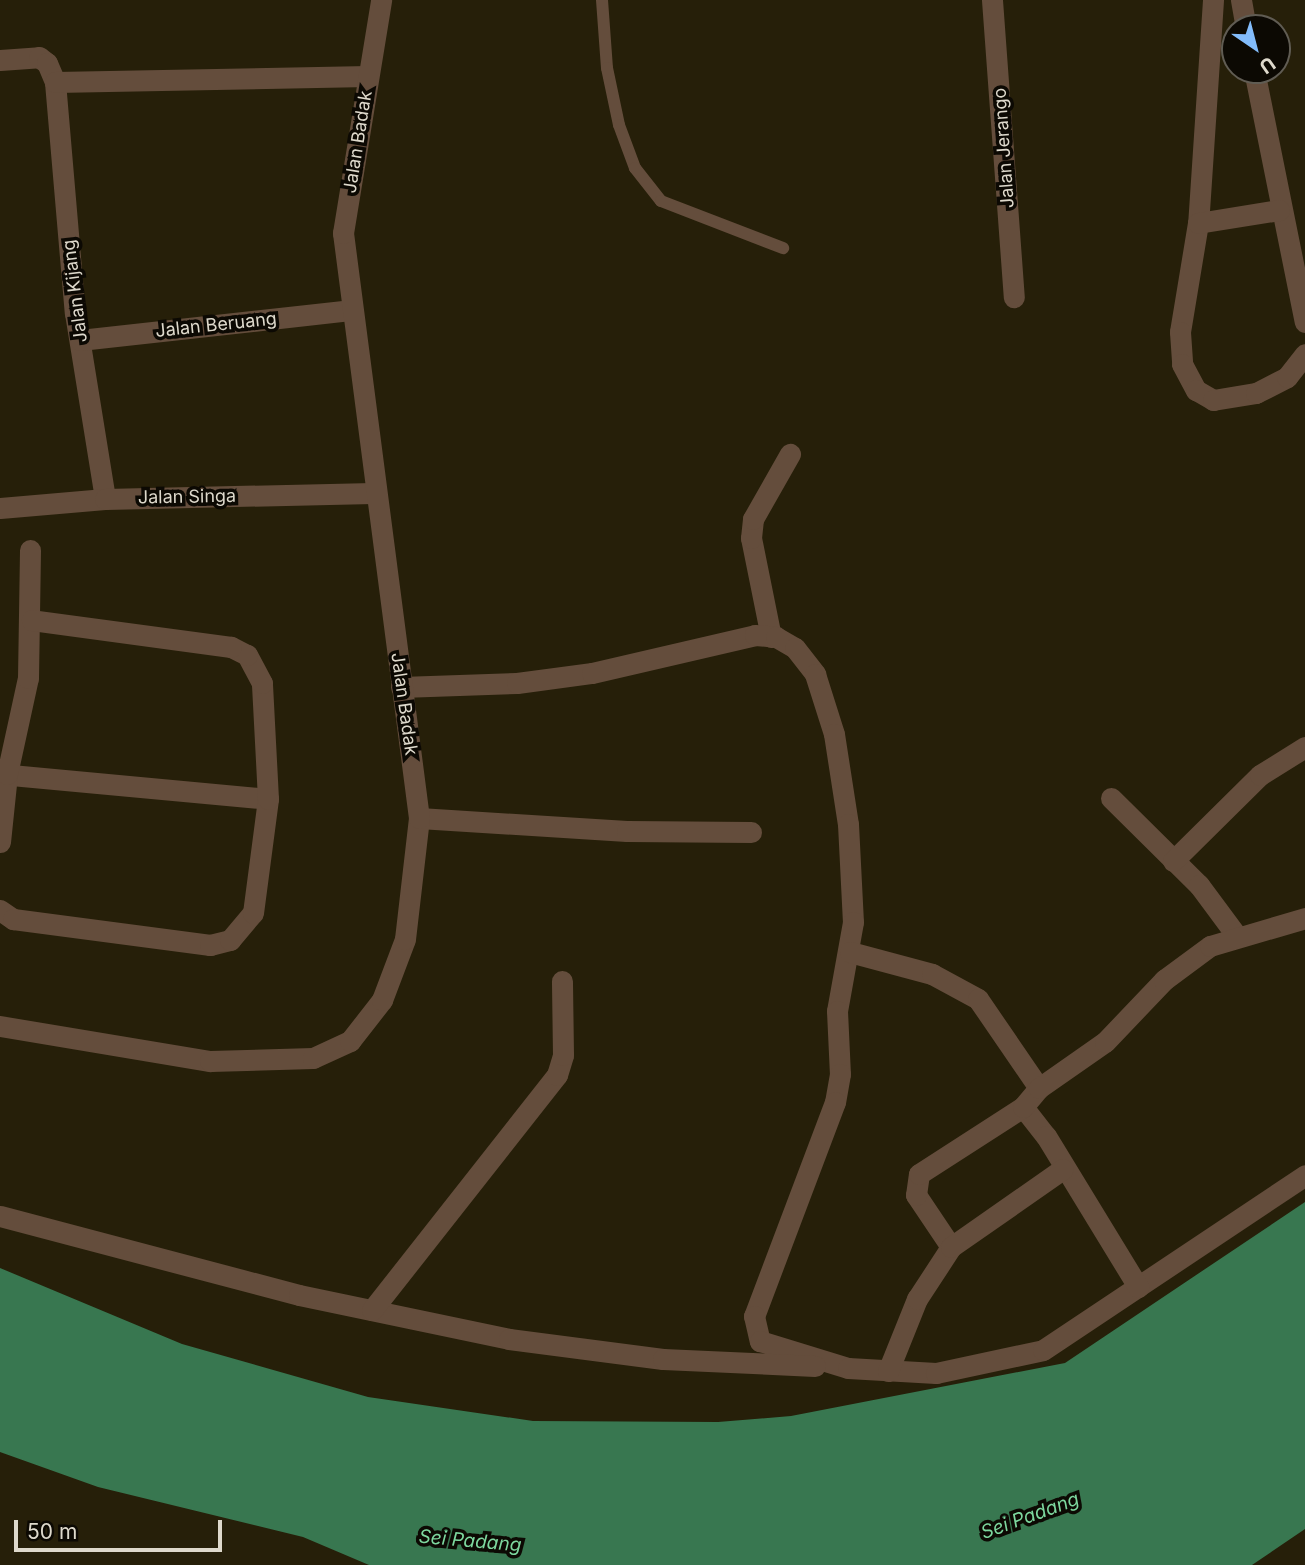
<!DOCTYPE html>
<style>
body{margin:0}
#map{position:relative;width:1305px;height:1565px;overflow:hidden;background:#261f09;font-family:Inter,sans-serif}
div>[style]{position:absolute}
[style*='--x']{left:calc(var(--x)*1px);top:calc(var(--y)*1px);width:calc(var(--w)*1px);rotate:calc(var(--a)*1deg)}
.water>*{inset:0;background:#387750}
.lane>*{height:12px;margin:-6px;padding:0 6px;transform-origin:6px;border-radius:6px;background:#644d3c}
.street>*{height:21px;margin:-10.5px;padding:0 10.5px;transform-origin:10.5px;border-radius:10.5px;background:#644d3c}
span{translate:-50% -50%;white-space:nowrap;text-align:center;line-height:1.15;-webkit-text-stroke:7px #0c0903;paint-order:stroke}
.street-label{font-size:18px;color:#ded9cc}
.water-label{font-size:19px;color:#7dd79e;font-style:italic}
.north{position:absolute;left:1221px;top:14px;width:70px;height:70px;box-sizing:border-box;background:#0c0903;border:2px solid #605c53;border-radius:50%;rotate:145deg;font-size:19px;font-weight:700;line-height:28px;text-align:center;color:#ded9cc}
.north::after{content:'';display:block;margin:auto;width:24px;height:32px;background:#83bcfb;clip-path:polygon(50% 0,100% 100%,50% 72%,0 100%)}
.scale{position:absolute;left:14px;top:1520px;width:208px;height:32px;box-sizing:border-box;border:4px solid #ded9cc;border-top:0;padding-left:9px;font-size:21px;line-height:24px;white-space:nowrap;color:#ded9cc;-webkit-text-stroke:5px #0c0903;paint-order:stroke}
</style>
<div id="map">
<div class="water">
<div style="clip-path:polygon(1305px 1202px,1305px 1529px,1252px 1565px,369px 1565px,303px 1537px,98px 1487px,0 1452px,0 1268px,182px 1344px,368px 1397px,533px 1421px,718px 1422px,791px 1416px,1065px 1363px)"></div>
</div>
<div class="lane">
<div style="--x:602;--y:0;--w:68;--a:85.8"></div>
<div style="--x:607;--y:68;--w:58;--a:78.1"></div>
<div style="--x:619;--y:125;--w:46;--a:69.6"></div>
<div style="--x:635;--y:168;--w:42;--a:51.8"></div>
<div style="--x:661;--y:201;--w:131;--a:21.1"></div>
</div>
<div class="street">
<div style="--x:992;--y:0;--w:298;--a:85.8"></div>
<div style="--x:1213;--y:0;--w:224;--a:93.8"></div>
<div style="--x:1198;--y:223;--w:110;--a:99.4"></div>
<div style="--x:1180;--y:332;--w:32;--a:86"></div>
<div style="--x:1182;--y:364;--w:30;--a:62"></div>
<div style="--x:1196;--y:390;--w:20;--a:30"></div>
<div style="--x:1213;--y:400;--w:44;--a:-9.2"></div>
<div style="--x:1256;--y:393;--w:35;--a:-27"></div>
<div style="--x:1287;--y:377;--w:29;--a:-52"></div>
<div style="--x:1241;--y:0;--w:28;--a:80"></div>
<div style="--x:0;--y:60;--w:39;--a:-4"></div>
<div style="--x:39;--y:57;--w:10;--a:37"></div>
<div style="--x:47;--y:63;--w:21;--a:67"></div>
<div style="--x:55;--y:82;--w:232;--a:85.1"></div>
<div style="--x:75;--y:313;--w:188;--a:80.8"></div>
<div style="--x:1254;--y:70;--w:257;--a:78.6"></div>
<div style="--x:55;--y:82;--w:313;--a:-1.1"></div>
<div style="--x:1198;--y:223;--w:82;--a:-9.1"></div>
<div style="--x:80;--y:340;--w:274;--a:-6.3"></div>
<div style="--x:0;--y:508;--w:105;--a:-4.9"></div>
<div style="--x:105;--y:499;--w:268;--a:-1.3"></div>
<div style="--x:771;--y:637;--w:101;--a:-101.4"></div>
<div style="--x:751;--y:538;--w:19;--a:-84"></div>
<div style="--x:753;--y:519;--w:75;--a:-60.4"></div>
<div style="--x:401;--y:687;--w:116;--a:-2"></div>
<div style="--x:517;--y:683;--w:76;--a:-7.6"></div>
<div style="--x:592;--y:673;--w:167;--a:-13.1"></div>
<div style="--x:755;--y:635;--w:21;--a:5"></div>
<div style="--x:776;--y:637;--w:22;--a:30"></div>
<div style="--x:795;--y:648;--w:33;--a:52"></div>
<div style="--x:815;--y:674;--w:63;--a:72.4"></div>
<div style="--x:834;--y:734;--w:91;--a:81.2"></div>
<div style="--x:848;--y:824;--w:98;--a:87.1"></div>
<div style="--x:853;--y:922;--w:90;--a:100.2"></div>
<div style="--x:837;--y:1011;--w:63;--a:87.3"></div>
<div style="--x:840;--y:1074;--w:28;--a:100"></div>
<div style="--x:835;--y:1102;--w:229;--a:110.7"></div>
<div style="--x:754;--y:1316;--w:26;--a:77"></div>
<div style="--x:760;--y:1341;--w:92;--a:17.1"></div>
<div style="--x:848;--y:1368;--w:88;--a:3.3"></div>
<div style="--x:936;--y:1373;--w:109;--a:-12.1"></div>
<div style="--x:1043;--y:1350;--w:315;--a:-33.7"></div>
<div style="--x:0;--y:774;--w:269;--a:5.3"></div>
<div style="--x:1111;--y:798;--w:124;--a:44.7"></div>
<div style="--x:1199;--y:885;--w:62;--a:53.5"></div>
<div style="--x:419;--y:818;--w:208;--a:3.6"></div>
<div style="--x:627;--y:831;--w:124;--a:0.5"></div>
<div style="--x:0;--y:842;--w:68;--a:-84.1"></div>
<div style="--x:7;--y:774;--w:98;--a:-77.7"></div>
<div style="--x:28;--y:678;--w:128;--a:-89.1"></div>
<div style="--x:1173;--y:861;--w:122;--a:-44.7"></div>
<div style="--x:1260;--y:775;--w:53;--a:-31.9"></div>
<div style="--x:0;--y:910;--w:16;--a:35"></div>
<div style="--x:13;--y:919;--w:199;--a:7.5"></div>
<div style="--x:210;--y:945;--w:21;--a:-14"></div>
<div style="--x:230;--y:940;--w:35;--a:-50"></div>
<div style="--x:253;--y:913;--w:115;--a:-82.5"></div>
<div style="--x:268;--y:799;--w:116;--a:-93"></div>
<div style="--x:262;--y:683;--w:32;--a:-118"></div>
<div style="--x:247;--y:655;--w:18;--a:-153"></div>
<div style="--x:231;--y:647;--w:201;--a:-172.3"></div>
<div style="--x:850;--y:952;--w:85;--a:15"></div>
<div style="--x:932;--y:974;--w:52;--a:28.5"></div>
<div style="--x:978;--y:999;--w:108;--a:55.6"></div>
<div style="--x:0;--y:1026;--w:213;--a:9.5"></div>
<div style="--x:210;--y:1061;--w:103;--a:-1.7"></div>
<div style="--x:313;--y:1058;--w:41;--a:-24.7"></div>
<div style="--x:350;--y:1041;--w:52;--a:-52"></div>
<div style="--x:382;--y:1000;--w:65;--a:-69.3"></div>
<div style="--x:405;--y:939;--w:122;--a:-83.4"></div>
<div style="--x:419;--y:818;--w:590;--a:-97.4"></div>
<div style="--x:343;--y:233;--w:236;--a:-80.7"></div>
<div style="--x:1023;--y:1107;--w:37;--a:52"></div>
<div style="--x:1046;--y:1136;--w:177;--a:58.6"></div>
<div style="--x:0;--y:1216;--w:309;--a:14.8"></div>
<div style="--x:299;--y:1295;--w:215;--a:11.8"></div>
<div style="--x:509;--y:1339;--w:155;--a:7.4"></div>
<div style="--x:663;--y:1359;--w:152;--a:2.6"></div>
<div style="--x:951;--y:1247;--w:63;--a:-123.9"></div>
<div style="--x:916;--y:1195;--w:21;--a:-82"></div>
<div style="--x:919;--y:1174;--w:124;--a:-32.8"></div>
<div style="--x:1023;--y:1107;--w:25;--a:-50"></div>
<div style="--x:1039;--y:1088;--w:80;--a:-34.9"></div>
<div style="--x:1105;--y:1042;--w:86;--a:-46.4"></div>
<div style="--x:1164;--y:980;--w:57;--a:-36.5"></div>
<div style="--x:1210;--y:946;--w:99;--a:-16.4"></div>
<div style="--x:372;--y:1310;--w:299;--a:-51.8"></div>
<div style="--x:557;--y:1075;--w:21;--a:-73"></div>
<div style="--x:563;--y:1055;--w:74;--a:-90.8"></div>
<div style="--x:888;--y:1371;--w:78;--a:-68.1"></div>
<div style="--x:917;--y:1299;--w:62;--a:-56.8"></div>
<div style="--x:951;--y:1247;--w:136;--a:-34.9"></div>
</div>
<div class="street-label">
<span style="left:358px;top:142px;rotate:-81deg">Jalan Badak</span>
<span style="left:1004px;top:148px;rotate:-94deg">Jalan Jerango</span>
<span style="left:75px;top:291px;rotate:-97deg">Jalan Kijang</span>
<span style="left:216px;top:325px;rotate:-6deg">Jalan Beruang</span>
<span style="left:187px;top:497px;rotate:-1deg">Jalan Singa</span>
<span style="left:404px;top:704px;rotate:82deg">Jalan Badak</span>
</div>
<div class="water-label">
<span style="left:1030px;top:1516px;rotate:-20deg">Sei Padang</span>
<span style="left:470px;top:1541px;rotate:5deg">Sei Padang</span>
</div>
<div class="north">U</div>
<div class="scale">50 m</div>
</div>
